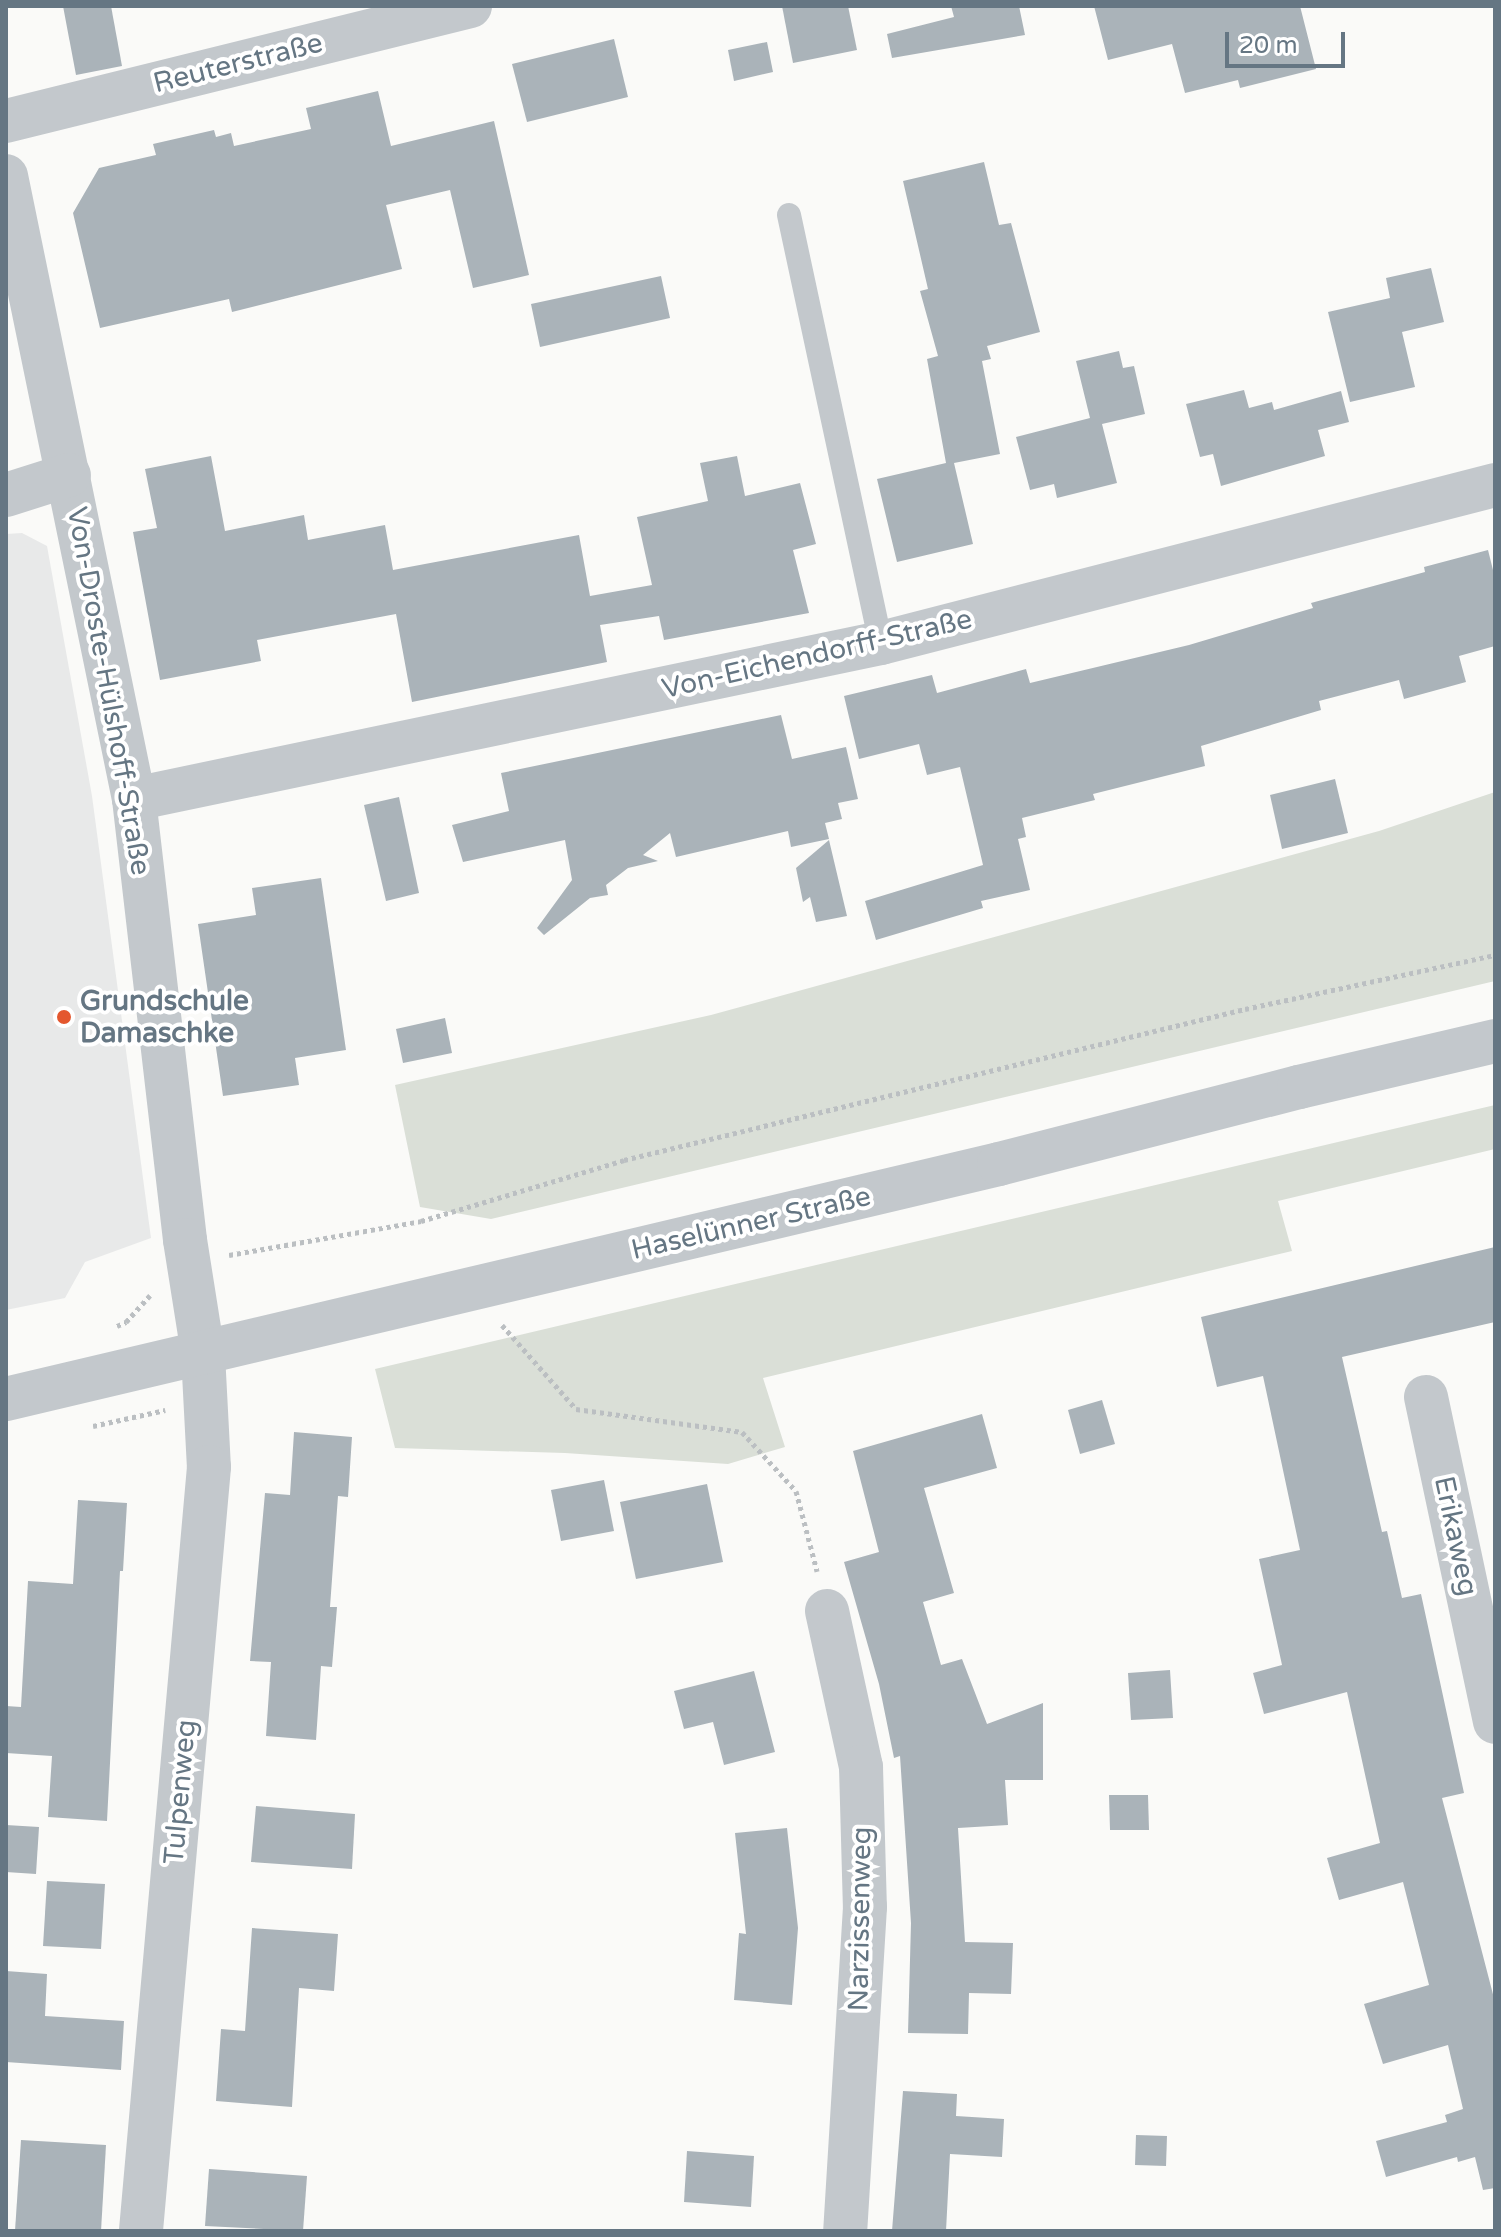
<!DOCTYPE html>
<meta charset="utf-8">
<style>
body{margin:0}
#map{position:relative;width:1501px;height:2237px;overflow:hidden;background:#fafaf8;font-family:"Varela Round",sans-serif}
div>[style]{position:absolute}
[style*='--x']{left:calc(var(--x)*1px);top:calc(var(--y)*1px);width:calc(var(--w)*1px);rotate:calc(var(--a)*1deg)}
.built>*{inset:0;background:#e8e9e9}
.green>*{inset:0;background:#dadfd7}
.building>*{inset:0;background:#aab3b9}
.path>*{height:5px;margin-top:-2.5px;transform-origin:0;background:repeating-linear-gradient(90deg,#bbbfc2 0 4px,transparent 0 8px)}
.service>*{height:24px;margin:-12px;padding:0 12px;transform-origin:12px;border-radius:12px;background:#c3c8cc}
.minor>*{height:44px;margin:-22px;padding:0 22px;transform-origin:22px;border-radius:22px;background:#c3c8cc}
.tertiary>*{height:44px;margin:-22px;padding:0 22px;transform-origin:22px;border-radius:22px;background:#c3c8cc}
.dots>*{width:22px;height:22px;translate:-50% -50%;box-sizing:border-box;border:4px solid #fff;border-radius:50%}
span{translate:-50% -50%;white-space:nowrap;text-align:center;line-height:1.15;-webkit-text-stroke:8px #fff;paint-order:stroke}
.street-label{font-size:28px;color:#657683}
.poi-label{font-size:28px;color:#657683;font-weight:700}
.left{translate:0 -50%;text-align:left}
.frame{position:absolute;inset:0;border:8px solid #657683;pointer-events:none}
.scale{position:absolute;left:1225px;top:32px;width:120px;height:36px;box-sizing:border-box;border:4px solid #657683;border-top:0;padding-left:10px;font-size:24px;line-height:28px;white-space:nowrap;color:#657683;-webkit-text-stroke:6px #fff;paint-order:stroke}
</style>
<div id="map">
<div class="built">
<div style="clip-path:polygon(22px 533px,47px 546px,92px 796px,151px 1238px,85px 1262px,65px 1298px,6px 1310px,6px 534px)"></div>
</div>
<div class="green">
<div style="clip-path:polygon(1495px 792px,1495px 981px,491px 1219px,420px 1207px,395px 1085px,711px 1015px,1379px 831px)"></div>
<div style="clip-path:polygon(1495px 1105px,1495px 1149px,1278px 1201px,1292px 1251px,763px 1378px,785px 1447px,728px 1464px,565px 1453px,395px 1448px,375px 1369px)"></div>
</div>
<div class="building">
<div style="clip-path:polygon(63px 6px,111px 6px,122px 66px,76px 75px)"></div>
<div style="clip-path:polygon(782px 6px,848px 6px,857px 50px,793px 63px)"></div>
<div style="clip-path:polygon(951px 6px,1019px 6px,1025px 35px,892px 58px,887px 34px,954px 17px)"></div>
<div style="clip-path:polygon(1094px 6px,1300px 6px,1316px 69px,1240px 88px,1238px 80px,1185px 93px,1172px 44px,1108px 60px)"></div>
<div style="clip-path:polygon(614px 39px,628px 97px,527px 122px,512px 64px)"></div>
<div style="clip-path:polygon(767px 42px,773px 72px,734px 81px,728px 50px)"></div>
<div style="clip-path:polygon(378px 91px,391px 146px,494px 121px,529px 275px,473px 288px,450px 190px,386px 205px,402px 269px,232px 312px,229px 299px,100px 328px,73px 213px,99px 168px,156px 155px,153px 144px,214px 130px,216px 137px,231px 133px,234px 146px,311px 129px,306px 108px)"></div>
<div style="clip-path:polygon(984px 162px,999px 225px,1011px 223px,1040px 332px,987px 346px,991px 359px,982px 361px,1000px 454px,954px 463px,973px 544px,897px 562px,877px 479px,946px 463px,927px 359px,938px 356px,920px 291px,928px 289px,903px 181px)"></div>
<div style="clip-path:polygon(1431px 268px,1444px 322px,1402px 332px,1415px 387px,1350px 402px,1328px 312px,1390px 298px,1386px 278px)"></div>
<div style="clip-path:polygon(661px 276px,670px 318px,540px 347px,531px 304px)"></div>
<div style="clip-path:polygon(1119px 351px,1123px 368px,1134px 366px,1145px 414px,1102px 424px,1117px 483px,1057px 498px,1054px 484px,1030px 490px,1016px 437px,1090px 418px,1076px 361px)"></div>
<div style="clip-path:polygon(1244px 390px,1249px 408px,1272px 402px,1274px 410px,1341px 391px,1349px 422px,1318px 430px,1325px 456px,1221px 486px,1213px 454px,1200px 457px,1186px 404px)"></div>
<div style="clip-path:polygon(211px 456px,225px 531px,304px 515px,308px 540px,385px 525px,393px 570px,579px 535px,590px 596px,652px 585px,637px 517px,708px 501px,700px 463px,737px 456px,745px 496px,800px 483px,816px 544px,793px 550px,809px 613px,664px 640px,659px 616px,600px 625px,607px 662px,412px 702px,396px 614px,257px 640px,261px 661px,160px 680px,133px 532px,157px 528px,145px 469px)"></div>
<div style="clip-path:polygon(1488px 550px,1495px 578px,1495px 646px,1459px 656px,1466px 682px,1404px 699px,1399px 680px,1319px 701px,1321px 710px,1201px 746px,1205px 766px,1093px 794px,1095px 800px,1022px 818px,1026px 837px,1018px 839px,1030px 890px,981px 901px,983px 908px,876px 940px,865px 901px,983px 865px,960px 767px,927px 775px,919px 744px,859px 759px,844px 696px,932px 675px,937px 693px,1026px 669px,1030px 683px,1189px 645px,1313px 608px,1311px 603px,1425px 572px,1424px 567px)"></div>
<div style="clip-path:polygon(781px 715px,792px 759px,846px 747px,858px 799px,838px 803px,842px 819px,825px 823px,829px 839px,791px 847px,788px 831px,676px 857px,670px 833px,643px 855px,658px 861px,628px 868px,606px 885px,608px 895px,590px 898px,544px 935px,537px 928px,572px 880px,565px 840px,463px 862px,452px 825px,509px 811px,501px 773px)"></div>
<div style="clip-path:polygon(1335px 779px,1348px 833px,1282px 849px,1270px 795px)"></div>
<div style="clip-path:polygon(399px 797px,419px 893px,386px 901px,364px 805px)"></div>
<div style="clip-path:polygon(829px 840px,847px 916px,816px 922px,810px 897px,803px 902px,796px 868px)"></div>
<div style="clip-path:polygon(321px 878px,346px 1050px,295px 1058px,299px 1085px,223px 1096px,198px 924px,256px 915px,252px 888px)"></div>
<div style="clip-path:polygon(445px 1018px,452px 1053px,403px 1063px,396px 1029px)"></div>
<div style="clip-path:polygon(1495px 1247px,1495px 1322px,1342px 1357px,1382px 1532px,1387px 1531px,1402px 1598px,1421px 1594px,1464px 1793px,1442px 1798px,1495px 2002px,1495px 2188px,1483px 2190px,1475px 2157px,1458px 2162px,1457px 2157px,1386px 2177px,1376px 2141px,1447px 2122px,1445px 2115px,1463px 2109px,1448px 2045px,1383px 2064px,1364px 2004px,1429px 1985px,1403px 1882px,1339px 1900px,1327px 1858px,1380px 1843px,1347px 1692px,1264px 1714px,1253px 1673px,1282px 1665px,1259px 1559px,1300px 1550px,1263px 1376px,1217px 1387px,1201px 1317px)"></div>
<div style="clip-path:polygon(1102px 1400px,1115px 1444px,1080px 1454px,1068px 1410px)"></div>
<div style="clip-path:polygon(982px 1414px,997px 1468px,924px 1488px,954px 1593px,923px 1602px,941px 1665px,962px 1659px,987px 1724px,1043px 1703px,1043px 1780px,1005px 1780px,1008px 1825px,958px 1828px,965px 1942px,1013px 1943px,1011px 1994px,969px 1993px,968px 2034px,908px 2033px,911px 1923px,900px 1756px,894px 1758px,879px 1684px,844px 1562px,879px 1552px,853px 1451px)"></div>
<div style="clip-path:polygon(294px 1432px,352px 1437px,348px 1497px,338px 1496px,330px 1607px,337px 1607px,332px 1667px,321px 1666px,316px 1740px,266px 1736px,271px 1662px,250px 1661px,265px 1493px,290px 1495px)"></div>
<div style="clip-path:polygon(604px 1480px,614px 1531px,561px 1541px,551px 1490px)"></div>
<div style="clip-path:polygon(707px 1484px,723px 1562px,636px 1579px,620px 1502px)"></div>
<div style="clip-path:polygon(78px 1500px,127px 1503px,123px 1571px,120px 1571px,107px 1821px,48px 1817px,52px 1756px,6px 1753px,6px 1706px,21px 1707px,28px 1581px,73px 1584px)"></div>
<div style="clip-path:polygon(1170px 1670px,1173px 1718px,1131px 1720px,1128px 1673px)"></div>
<div style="clip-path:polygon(754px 1671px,775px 1752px,724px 1765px,713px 1722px,684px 1729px,674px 1691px)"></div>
<div style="clip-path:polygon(1109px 1795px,1148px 1795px,1149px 1830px,1110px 1830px)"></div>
<div style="clip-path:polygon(256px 1806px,355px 1814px,352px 1869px,251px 1862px)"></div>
<div style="clip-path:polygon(6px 1825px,39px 1827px,36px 1874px,6px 1872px)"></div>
<div style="clip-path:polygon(787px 1828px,798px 1928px,792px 2005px,734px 2000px,739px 1933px,746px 1934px,735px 1833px)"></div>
<div style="clip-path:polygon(47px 1881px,105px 1884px,101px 1949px,43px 1946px)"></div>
<div style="clip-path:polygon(252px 1928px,338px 1934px,334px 1991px,299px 1988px,292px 2107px,216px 2101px,221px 2029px,245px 2031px)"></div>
<div style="clip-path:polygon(6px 1971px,47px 1974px,45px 2016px,124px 2021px,121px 2070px,6px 2062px)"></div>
<div style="clip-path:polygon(903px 2091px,957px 2094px,956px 2116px,1004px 2119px,1002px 2157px,950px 2154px,946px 2231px,892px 2231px)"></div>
<div style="clip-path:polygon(1136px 2135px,1167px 2136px,1166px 2166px,1135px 2165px)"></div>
<div style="clip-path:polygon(21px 2140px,106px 2145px,101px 2231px,15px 2231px)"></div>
<div style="clip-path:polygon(687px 2151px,754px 2156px,751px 2207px,684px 2202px)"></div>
<div style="clip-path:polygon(209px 2169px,307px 2176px,303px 2231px,205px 2226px)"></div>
</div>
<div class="path">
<div style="--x:229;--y:1255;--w:195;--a:-10"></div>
<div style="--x:421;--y:1221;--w:212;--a:-16.7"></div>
<div style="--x:624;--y:1160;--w:639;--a:-13.67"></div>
<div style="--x:1245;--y:1009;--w:256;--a:-12.2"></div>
<div style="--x:502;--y:1325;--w:112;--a:48.6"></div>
<div style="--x:576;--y:1409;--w:168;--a:7.9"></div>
<div style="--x:742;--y:1432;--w:80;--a:47.5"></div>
<div style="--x:796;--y:1491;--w:83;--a:75.3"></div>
<div style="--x:117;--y:1326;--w:10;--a:-24"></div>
<div style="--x:126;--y:1322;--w:36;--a:-48"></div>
<div style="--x:93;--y:1426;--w:74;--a:-12.5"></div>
</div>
<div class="service">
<div style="--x:789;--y:215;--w:438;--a:77.9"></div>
</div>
<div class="minor">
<div style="--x:6;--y:121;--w:478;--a:-13.9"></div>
<div style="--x:6;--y:176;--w:636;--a:78.39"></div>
<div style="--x:134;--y:799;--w:444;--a:83.4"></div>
<div style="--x:185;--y:1240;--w:115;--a:81"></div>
<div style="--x:203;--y:1354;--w:113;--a:87"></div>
<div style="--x:209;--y:1467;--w:767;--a:95.09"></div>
<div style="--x:6;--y:495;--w:66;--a:-17.6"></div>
<div style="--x:134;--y:799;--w:763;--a:-11.8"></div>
<div style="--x:881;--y:643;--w:634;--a:-14.43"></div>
<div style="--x:1426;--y:1397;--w:332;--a:78"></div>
<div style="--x:827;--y:1611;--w:160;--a:77.7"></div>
<div style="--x:861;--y:1767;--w:140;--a:88.4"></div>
<div style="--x:865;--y:1907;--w:325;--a:93.5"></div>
</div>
<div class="tertiary">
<div style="--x:6;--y:1399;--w:1020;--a:-13.31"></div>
<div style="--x:999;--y:1164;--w:310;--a:-14.4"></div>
<div style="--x:1299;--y:1087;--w:201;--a:-13.2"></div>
</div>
<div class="dots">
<div style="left:64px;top:1017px;background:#e4572e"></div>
</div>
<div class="street-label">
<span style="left:238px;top:63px;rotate:-14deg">Reuterstraße</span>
<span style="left:817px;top:654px;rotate:-13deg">Von-Eichendorff-Straße</span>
<span style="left:109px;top:691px;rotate:80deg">Von-Droste-Hülshoff-Straße</span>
<span style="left:751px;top:1223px;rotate:-13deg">Haselünner Straße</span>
<span style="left:1456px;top:1536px;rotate:78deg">Erikaweg</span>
<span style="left:180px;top:1792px;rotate:-85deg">Tulpenweg</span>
<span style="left:860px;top:1919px;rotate:-89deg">Narzissenweg</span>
</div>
<div class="poi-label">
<span class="left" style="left:80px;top:1017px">Grundschule<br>Damaschke</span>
</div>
<div class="frame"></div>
<div class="scale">20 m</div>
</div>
